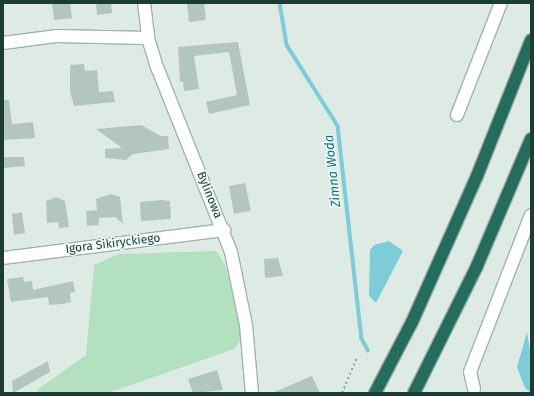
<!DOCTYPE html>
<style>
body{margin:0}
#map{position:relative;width:534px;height:396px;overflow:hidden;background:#deebe5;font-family:"Fira Sans",sans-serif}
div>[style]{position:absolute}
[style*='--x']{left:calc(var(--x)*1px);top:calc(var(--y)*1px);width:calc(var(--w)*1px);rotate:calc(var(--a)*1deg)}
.green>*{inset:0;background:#b3e0bf}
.water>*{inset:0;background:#7eccd8}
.stream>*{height:3.5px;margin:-1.75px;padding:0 1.75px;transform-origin:1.75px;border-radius:1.75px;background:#7eccd8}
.building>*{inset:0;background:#b3c6be}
.path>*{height:2px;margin-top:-1px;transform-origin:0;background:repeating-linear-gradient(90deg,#7ab3a0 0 2px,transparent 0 5px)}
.roads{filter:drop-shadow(1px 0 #a0b3ac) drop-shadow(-1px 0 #a0b3ac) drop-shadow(0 1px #a0b3ac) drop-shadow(0 -1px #a0b3ac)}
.minor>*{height:12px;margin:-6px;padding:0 6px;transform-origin:6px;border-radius:6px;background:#fff}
.highway>*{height:12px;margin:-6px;padding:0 6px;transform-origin:6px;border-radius:6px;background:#266c5d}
span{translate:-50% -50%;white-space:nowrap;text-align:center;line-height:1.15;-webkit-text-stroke:3px #eef8f3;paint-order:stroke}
.street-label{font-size:12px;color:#1d3d34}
.water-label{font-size:13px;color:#116f7f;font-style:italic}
.frame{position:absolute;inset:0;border:4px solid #1d3d34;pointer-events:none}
</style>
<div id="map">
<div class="green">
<div style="clip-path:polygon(216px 251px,225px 264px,240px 319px,241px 340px,234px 349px,108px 393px,38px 393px,37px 390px,86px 355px,94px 265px,119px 254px)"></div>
</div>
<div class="water">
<div style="clip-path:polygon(389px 241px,403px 251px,376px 303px,369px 296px,370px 250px,374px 245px)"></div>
<div style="clip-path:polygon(527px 332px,531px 357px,531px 393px,525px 388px,517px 367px)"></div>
</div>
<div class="stream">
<div style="--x:280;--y:3;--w:43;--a:80.5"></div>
<div style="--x:287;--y:45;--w:96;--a:57.8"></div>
<div style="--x:338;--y:126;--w:214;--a:83.6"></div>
<div style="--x:362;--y:339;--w:13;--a:61"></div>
</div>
<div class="building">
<div style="clip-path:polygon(52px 3px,70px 3px,72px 18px,54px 20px)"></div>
<div style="clip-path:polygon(96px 3px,111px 3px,112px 13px,97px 15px)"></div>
<div style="clip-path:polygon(204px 3px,206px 20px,189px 22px,187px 4px)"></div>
<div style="clip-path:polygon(238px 42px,250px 105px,209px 114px,206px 102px,237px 95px,229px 52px,194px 56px,199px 89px,184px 91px,183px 81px,180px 82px,178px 47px)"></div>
<div style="clip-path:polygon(84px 64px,85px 71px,97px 70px,99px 92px,113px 91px,115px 102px,74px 106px,70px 92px,70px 65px)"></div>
<div style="clip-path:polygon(3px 100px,9px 100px,12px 124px,33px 122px,35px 138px,3px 140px)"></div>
<div style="clip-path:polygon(141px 125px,161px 136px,168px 136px,169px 149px,133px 154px,126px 160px,105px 158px,105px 149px,122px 148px,96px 129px)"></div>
<div style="clip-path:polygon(3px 157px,24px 157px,25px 166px,3px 168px)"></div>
<div style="clip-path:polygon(245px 183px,251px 211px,234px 214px,229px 186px)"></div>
<div style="clip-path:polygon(111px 194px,120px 197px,123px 224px,115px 217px,99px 218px,99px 225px,87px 226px,86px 211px,97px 210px,96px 199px)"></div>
<div style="clip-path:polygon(56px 197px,65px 201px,69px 227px,59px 228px,58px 222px,47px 223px,46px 201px)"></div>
<div style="clip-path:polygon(161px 200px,170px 201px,171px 219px,141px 221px,140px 202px)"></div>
<div style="clip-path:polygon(22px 212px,25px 233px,14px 235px,12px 214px)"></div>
<div style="clip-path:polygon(278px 258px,283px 276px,265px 278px,264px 259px)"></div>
<div style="clip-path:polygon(23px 277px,24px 282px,32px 281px,33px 290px,73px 281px,75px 292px,70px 293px,71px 302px,63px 304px,49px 305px,48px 297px,11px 302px,7px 279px)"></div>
<div style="clip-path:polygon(48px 361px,50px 372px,13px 393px,12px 381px)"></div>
<div style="clip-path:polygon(217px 370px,223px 390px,193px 393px,188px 379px)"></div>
<div style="clip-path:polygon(312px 376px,320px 393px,272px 393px)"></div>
</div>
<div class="path">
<div style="--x:342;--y:393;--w:39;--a:-67"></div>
</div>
<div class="roads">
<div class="minor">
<div style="--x:144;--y:3;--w:35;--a:83"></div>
<div style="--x:148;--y:38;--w:30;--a:73"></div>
<div style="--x:157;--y:67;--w:199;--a:68.2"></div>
<div style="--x:231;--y:252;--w:75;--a:78.4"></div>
<div style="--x:246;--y:325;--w:68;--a:85"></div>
<div style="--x:3;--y:43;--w:53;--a:-7.5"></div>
<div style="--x:56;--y:36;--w:92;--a:1.2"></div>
<div style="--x:457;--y:115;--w:120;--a:-68.6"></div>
<div style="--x:3;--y:258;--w:223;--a:-7.2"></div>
<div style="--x:474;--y:389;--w:17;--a:-103"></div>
<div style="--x:470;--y:372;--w:168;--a:-68.8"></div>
</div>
<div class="highway">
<div style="--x:375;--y:393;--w:80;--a:-62.5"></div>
<div style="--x:412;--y:322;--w:160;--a:-66"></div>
<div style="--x:477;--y:176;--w:146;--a:-68.3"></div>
<div style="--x:414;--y:393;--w:142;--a:-63.6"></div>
<div style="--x:477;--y:266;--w:138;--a:-67"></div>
</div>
</div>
<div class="street-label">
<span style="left:209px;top:195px;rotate:68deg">Bylinowa</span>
<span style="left:113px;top:244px;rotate:-7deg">Igora Sikiryckiego</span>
</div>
<div class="water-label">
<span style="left:333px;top:171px;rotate:-96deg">Zimna Woda</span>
</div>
<div class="frame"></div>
</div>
